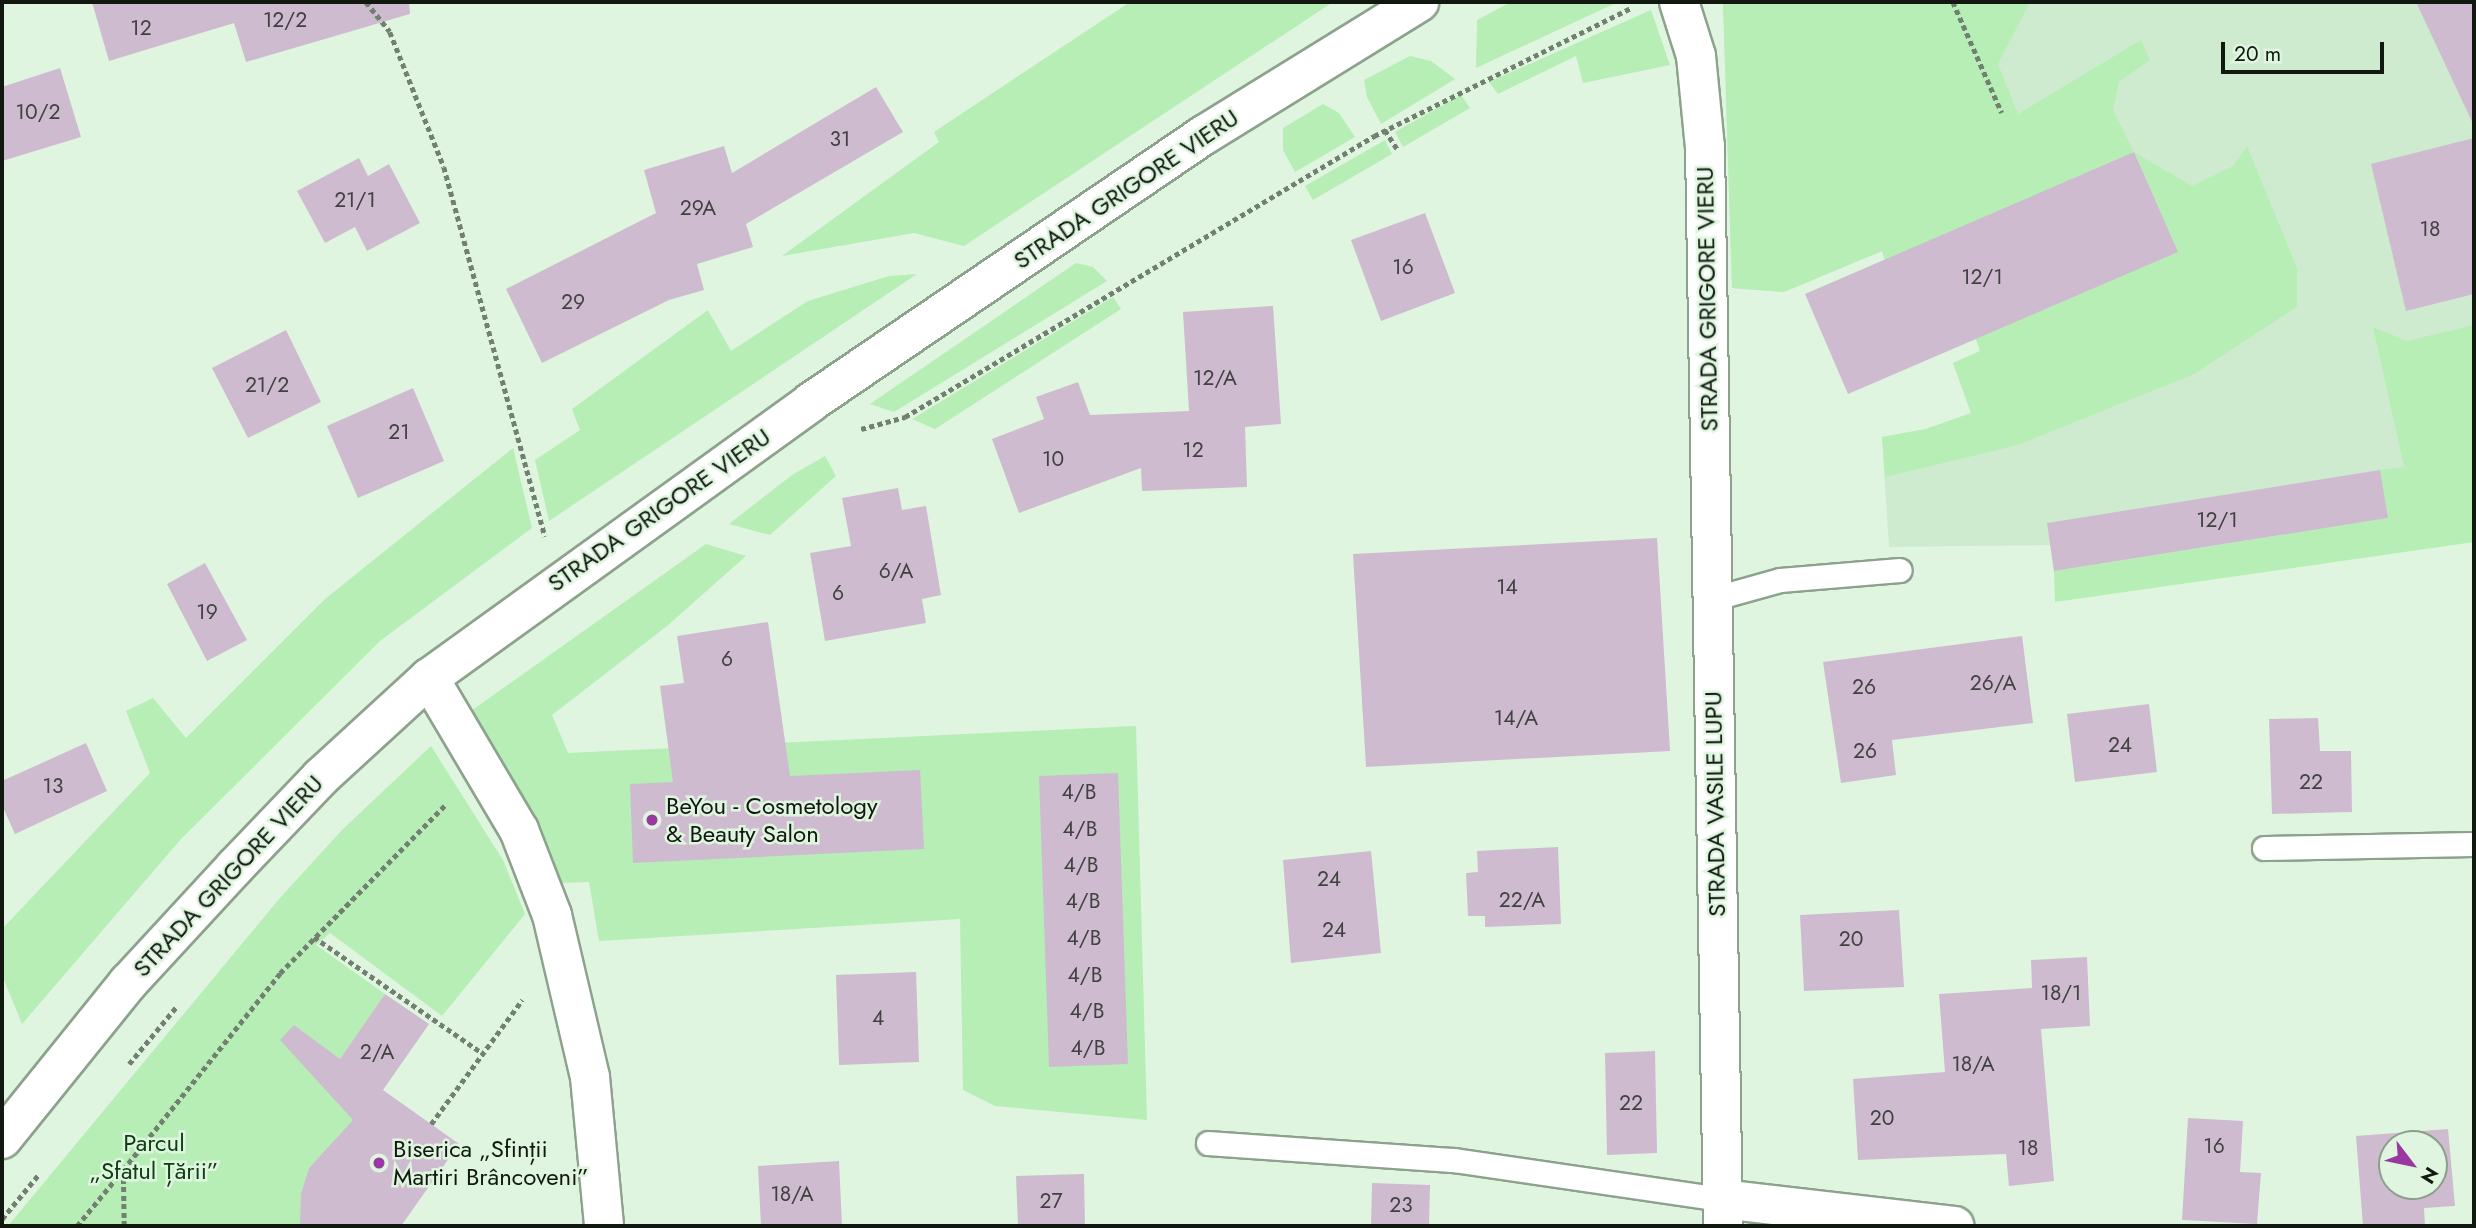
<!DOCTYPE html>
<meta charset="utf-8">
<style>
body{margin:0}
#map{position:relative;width:2476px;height:1228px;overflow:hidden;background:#dff5df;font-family:Jost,sans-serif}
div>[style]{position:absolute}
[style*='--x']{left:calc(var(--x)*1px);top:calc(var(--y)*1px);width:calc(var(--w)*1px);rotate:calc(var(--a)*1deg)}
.built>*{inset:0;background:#cfebcf}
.green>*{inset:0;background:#b6eeb6}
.building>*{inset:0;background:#cfbbd0}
.path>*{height:4.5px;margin-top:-2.25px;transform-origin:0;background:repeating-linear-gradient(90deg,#728072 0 5px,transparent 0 8.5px)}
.roads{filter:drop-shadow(2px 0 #8da28d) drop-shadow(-2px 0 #8da28d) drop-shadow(0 2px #8da28d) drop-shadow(0 -2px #8da28d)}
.lane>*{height:23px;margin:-11.5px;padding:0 11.5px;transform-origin:11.5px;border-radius:11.5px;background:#fff}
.street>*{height:38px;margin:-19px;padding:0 19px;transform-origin:19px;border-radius:19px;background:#fff}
.secondary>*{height:38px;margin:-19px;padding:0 19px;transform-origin:19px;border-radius:19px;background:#fff}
.dots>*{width:19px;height:19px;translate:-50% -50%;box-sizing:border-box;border:4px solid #dff5df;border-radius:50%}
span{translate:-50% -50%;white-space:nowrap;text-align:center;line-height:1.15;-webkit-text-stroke:5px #dff5df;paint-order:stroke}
.number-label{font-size:21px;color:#404140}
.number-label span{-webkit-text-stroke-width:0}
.street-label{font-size:24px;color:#101810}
.poi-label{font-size:24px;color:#101810}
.left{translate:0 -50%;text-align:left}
.park-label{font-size:24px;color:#0d4013}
.frame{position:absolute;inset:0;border:4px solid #101810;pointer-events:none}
.north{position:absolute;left:2378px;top:1130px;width:70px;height:70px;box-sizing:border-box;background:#dff5df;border:2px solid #8c9d8c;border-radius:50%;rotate:122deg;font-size:19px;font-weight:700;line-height:28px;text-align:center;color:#101810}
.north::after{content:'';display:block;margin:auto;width:24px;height:32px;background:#9938a0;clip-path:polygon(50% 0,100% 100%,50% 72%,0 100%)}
.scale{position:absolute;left:2221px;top:42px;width:163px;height:32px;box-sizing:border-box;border:4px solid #101810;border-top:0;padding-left:9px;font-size:21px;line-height:24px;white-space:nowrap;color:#101810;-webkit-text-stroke:5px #dff5df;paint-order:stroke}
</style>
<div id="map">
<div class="built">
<div style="clip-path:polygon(1723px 2px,2474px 2px,2474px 503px,2054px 571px,2050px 545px,1889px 547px,1882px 437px,1926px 429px,1971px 413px,1953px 363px,1981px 351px,1976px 339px,1885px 260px,1882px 251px,1784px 292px,1732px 288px)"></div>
</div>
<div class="green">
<div style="clip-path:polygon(1130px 2px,1333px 2px,964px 246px,914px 233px,782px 256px,939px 142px,934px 132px)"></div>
<div style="clip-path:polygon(1511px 2px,1618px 2px,1476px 68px,1477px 20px)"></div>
<div style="clip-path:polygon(1723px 2px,2030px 2px,1998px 64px,2018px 114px,2141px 40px,2150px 60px,2119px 82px,2113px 110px,2134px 152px,2192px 186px,2233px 166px,2247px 146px,2297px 268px,2297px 307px,2194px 374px,2018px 445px,1885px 477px,1882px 437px,1926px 429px,1971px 413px,1953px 363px,1980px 351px,1976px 339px,2177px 251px,2134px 152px,1885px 260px,1882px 251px,1784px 292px,1732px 288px)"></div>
<div style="clip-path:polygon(1651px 10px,1670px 65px,1583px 83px,1576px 56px,1498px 94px,1489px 82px)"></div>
<div style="clip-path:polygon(1410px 56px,1431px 61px,1455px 79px,1381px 124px,1367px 97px,1364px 80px)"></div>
<div style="clip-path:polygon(1461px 95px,1470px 108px,1403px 147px,1395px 132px)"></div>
<div style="clip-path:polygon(1323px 104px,1339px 113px,1355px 137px,1295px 172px,1283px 150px,1283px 128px)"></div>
<div style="clip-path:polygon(1385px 140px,1392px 154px,1313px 200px,1305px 186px)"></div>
<div style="clip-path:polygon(1076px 263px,1093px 267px,1107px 281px,894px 412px,870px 404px)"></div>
<div style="clip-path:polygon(917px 274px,549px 521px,535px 460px,580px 430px,572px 409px,708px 310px,731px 351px,808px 301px,889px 276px)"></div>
<div style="clip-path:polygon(1113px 297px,1121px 309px,935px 429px,912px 419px)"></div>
<div style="clip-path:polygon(2474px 325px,2474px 542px,2055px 602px,2054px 571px,2387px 518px,2380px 470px,2404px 467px,2373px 327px,2407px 341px)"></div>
<div style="clip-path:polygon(513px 448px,532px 528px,380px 641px,181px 839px,22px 1024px,2px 975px,2px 929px,150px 773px,126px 711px,153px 698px,186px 738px,325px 599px)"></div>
<div style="clip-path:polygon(825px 456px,836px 476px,770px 535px,729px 524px,792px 475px)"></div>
<div style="clip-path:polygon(706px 544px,746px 556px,667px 626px,552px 715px,568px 753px,1136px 726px,1147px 1120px,995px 1106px,963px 1090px,960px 919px,599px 941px,589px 882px,560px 883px,532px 812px,471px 711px)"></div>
<div style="clip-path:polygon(431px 746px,503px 860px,525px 914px,442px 1016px,330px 933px,316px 945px,385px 994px,326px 1080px,371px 1131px,341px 1138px,309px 1168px,301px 1193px,303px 1226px,8px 1226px,279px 899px,342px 830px)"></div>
</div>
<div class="building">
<div style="clip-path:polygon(92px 2px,409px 2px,410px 14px,246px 62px,234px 23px,109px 61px)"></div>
<div style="clip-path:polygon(2416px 2px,2474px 2px,2474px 126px)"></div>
<div style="clip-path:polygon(60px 68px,81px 137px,2px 161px,2px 87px)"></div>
<div style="clip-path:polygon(876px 87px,903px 132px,746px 224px,753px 247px,697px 264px,704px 290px,669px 300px,542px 363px,506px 289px,656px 213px,644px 170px,724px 146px,732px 173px)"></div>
<div style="clip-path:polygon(2474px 138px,2474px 294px,2406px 311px,2371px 164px)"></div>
<div style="clip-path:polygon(2134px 152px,2178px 252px,1848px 394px,1805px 294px)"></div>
<div style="clip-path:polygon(359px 158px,368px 176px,389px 164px,420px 223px,367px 251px,355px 227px,325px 243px,297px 191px)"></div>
<div style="clip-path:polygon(1425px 213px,1455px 293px,1381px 321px,1351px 240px)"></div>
<div style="clip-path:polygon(1273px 306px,1281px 424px,1245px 427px,1247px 487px,1142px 491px,1141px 468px,1019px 513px,992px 439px,1044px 419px,1036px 397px,1078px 382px,1090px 415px,1189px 411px,1183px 312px)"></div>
<div style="clip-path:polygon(286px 330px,321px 402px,248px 438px,212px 368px)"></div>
<div style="clip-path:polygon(413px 388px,444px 461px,358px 498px,327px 426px)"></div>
<div style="clip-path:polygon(2380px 470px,2388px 518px,2054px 571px,2047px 523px)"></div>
<div style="clip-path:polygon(898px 488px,902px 510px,926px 506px,941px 595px,922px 599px,926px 623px,825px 641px,810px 553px,851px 546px,842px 498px)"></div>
<div style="clip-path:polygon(1657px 538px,1670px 751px,1366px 767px,1353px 554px)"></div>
<div style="clip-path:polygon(205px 563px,247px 640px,207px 661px,167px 584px)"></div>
<div style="clip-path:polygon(768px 622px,790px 776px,920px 770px,924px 849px,633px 863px,630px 784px,673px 782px,660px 686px,684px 683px,677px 636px)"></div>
<div style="clip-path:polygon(2022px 636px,2033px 723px,1892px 740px,1896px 775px,1841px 783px,1823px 662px)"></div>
<div style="clip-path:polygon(2149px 704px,2157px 772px,2075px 782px,2067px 714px)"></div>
<div style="clip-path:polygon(2318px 718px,2320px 751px,2351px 751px,2352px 812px,2272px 814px,2269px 719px)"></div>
<div style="clip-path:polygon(86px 743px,107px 791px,15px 834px,2px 805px,2px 781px)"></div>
<div style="clip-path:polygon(1118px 773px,1128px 1064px,1049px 1067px,1039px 776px)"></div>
<div style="clip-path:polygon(1558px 847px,1561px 924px,1485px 927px,1485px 916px,1468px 916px,1466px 873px,1478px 872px,1477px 851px)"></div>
<div style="clip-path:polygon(1371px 851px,1381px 953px,1291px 963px,1283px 860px)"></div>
<div style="clip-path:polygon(1899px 910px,1904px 987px,1804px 991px,1800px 915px)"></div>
<div style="clip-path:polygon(2087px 957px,2090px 1026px,2041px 1029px,2054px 1181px,2009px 1186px,2006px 1154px,1858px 1160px,1853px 1079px,1945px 1072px,1939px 994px,2032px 988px,2031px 960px)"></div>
<div style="clip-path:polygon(916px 972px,919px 1062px,839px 1065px,836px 975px)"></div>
<div style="clip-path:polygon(385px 994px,429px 1024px,383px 1090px,459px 1144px,401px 1226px,300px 1226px,301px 1193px,309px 1168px,353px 1120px,280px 1040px,294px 1025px,340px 1059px)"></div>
<div style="clip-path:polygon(1655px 1051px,1657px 1153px,1607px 1155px,1605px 1053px)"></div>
<div style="clip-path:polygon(2188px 1118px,2243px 1121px,2240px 1172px,2261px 1173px,2257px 1224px,2182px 1220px)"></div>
<div style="clip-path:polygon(evenodd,2448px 1129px,2455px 1206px,2424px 1208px,2425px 1226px,2363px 1226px,2356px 1136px,2448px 1129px,2392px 1144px,2434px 1144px,2434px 1186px,2392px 1186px,2392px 1144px)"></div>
<div style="clip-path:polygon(839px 1161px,842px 1226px,761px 1226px,758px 1166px)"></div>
<div style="clip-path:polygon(1084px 1174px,1085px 1226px,1018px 1226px,1016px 1176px)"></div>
<div style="clip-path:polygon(1372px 1183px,1430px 1185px,1429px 1226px,1371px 1226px)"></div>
</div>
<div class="path">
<div style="--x:366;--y:2;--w:38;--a:51"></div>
<div style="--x:390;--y:32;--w:145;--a:68.2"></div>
<div style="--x:444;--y:167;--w:383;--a:74.7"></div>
<div style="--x:1953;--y:2;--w:121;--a:66.2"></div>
<div style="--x:1385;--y:130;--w:24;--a:57"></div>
<div style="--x:861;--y:429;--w:46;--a:-15.3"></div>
<div style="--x:905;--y:417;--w:547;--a:-30.93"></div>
<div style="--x:1374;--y:136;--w:287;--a:-26.5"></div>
<div style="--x:314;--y:937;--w:204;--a:34.6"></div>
<div style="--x:129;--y:1064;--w:75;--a:-50.4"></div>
<div style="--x:431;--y:1124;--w:154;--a:-53.7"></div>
<div style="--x:2;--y:1219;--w:58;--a:-50.6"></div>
<div style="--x:77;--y:1226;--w:72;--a:-50.6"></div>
<div style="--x:124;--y:1226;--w:56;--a:-91"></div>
<div style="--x:123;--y:1170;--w:252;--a:-51.4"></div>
<div style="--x:280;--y:973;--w:238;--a:-45.5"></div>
</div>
<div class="roads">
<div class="lane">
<div style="--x:1712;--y:599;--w:71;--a:-15.6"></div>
<div style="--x:1780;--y:580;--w:120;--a:-4.8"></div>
<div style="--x:2264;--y:848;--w:210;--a:-1.1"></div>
<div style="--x:1208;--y:1143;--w:247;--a:4"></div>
<div style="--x:1454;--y:1160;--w:271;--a:8.3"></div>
</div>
<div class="street">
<div style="--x:1679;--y:2;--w:57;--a:72.5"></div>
<div style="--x:1696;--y:56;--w:91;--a:84.4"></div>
<div style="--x:1705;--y:147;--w:1079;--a:89.04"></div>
<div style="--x:429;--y:678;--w:177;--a:59.4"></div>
<div style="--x:519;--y:830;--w:91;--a:68.8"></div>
<div style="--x:552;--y:915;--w:166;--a:76.8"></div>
<div style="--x:590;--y:1077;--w:150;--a:84.6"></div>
<div style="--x:1722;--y:1199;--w:234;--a:6.6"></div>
</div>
<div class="secondary">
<div style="--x:2;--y:1139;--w:201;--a:-51.1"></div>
<div style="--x:128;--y:983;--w:158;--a:-47.3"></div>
<div style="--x:235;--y:867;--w:124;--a:-46.3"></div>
<div style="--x:321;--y:777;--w:147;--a:-42.5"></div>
<div style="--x:429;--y:678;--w:471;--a:-35.8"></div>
<div style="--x:811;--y:402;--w:475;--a:-34.2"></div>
<div style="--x:1204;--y:135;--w:253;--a:-31.7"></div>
</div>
</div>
<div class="dots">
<div style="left:652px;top:820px;background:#9938a0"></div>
<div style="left:379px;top:1163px;background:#9938a0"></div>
</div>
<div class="number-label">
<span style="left:285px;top:20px">12/2</span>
<span style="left:141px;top:28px">12</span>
<span style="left:38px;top:112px">10/2</span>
<span style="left:840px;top:139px">31</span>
<span style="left:355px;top:200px">21/1</span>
<span style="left:698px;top:208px">29A</span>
<span style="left:2430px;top:229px">18</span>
<span style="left:1403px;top:267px">16</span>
<span style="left:1982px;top:277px">12/1</span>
<span style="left:573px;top:302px">29</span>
<span style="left:1215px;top:378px">12/A</span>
<span style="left:267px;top:385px">21/2</span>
<span style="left:399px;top:432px">21</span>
<span style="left:1193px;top:450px">12</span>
<span style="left:1053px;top:459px">10</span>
<span style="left:2217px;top:520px">12/1</span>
<span style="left:896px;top:571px">6/A</span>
<span style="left:1507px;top:587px">14</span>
<span style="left:838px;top:593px">6</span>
<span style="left:207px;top:612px">19</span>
<span style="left:727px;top:659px">6</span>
<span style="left:1993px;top:683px">26/A</span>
<span style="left:1864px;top:687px">26</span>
<span style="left:1516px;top:718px">14/A</span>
<span style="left:2120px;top:745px">24</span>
<span style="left:1865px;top:751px">26</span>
<span style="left:2311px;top:782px">22</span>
<span style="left:53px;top:786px">13</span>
<span style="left:1079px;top:792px">4/B</span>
<span style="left:1080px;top:829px">4/B</span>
<span style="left:1081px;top:865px">4/B</span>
<span style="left:1329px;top:879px">24</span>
<span style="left:1522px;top:900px">22/A</span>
<span style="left:1083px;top:901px">4/B</span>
<span style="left:1334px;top:930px">24</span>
<span style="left:1084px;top:938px">4/B</span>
<span style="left:1851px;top:939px">20</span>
<span style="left:1085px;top:975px">4/B</span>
<span style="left:2061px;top:993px">18/1</span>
<span style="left:1087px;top:1011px">4/B</span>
<span style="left:878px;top:1018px">4</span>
<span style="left:1088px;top:1048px">4/B</span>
<span style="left:377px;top:1052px">2/A</span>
<span style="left:1973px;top:1064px">18/A</span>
<span style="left:1631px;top:1103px">22</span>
<span style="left:1882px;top:1118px">20</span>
<span style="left:2214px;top:1146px">16</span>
<span style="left:2028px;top:1148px">18</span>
<span style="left:792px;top:1194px">18/A</span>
<span style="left:1051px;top:1201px">27</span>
<span style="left:1401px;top:1205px">23</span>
</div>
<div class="street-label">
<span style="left:1126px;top:189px;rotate:-34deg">STRADA GRIGORE VIERU</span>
<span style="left:1707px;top:299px;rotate:-91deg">STRADA GRIGORE VIERU</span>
<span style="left:659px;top:510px;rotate:-35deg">STRADA GRIGORE VIERU</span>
<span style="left:1715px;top:804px;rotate:-91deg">STRADA VASILE LUPU</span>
<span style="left:228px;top:876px;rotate:-47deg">STRADA GRIGORE VIERU</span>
</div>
<div class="poi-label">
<span class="left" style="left:666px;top:820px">BeYou - Cosmetology<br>&amp; Beauty Salon</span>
<span class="left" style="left:393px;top:1163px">Biserica „Sfinții<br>Martiri Brâncoveni”</span>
</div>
<div class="park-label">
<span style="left:154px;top:1157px">Parcul<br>„Sfatul Țării”</span>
</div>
<div class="frame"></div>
<div class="north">N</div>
<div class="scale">20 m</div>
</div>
